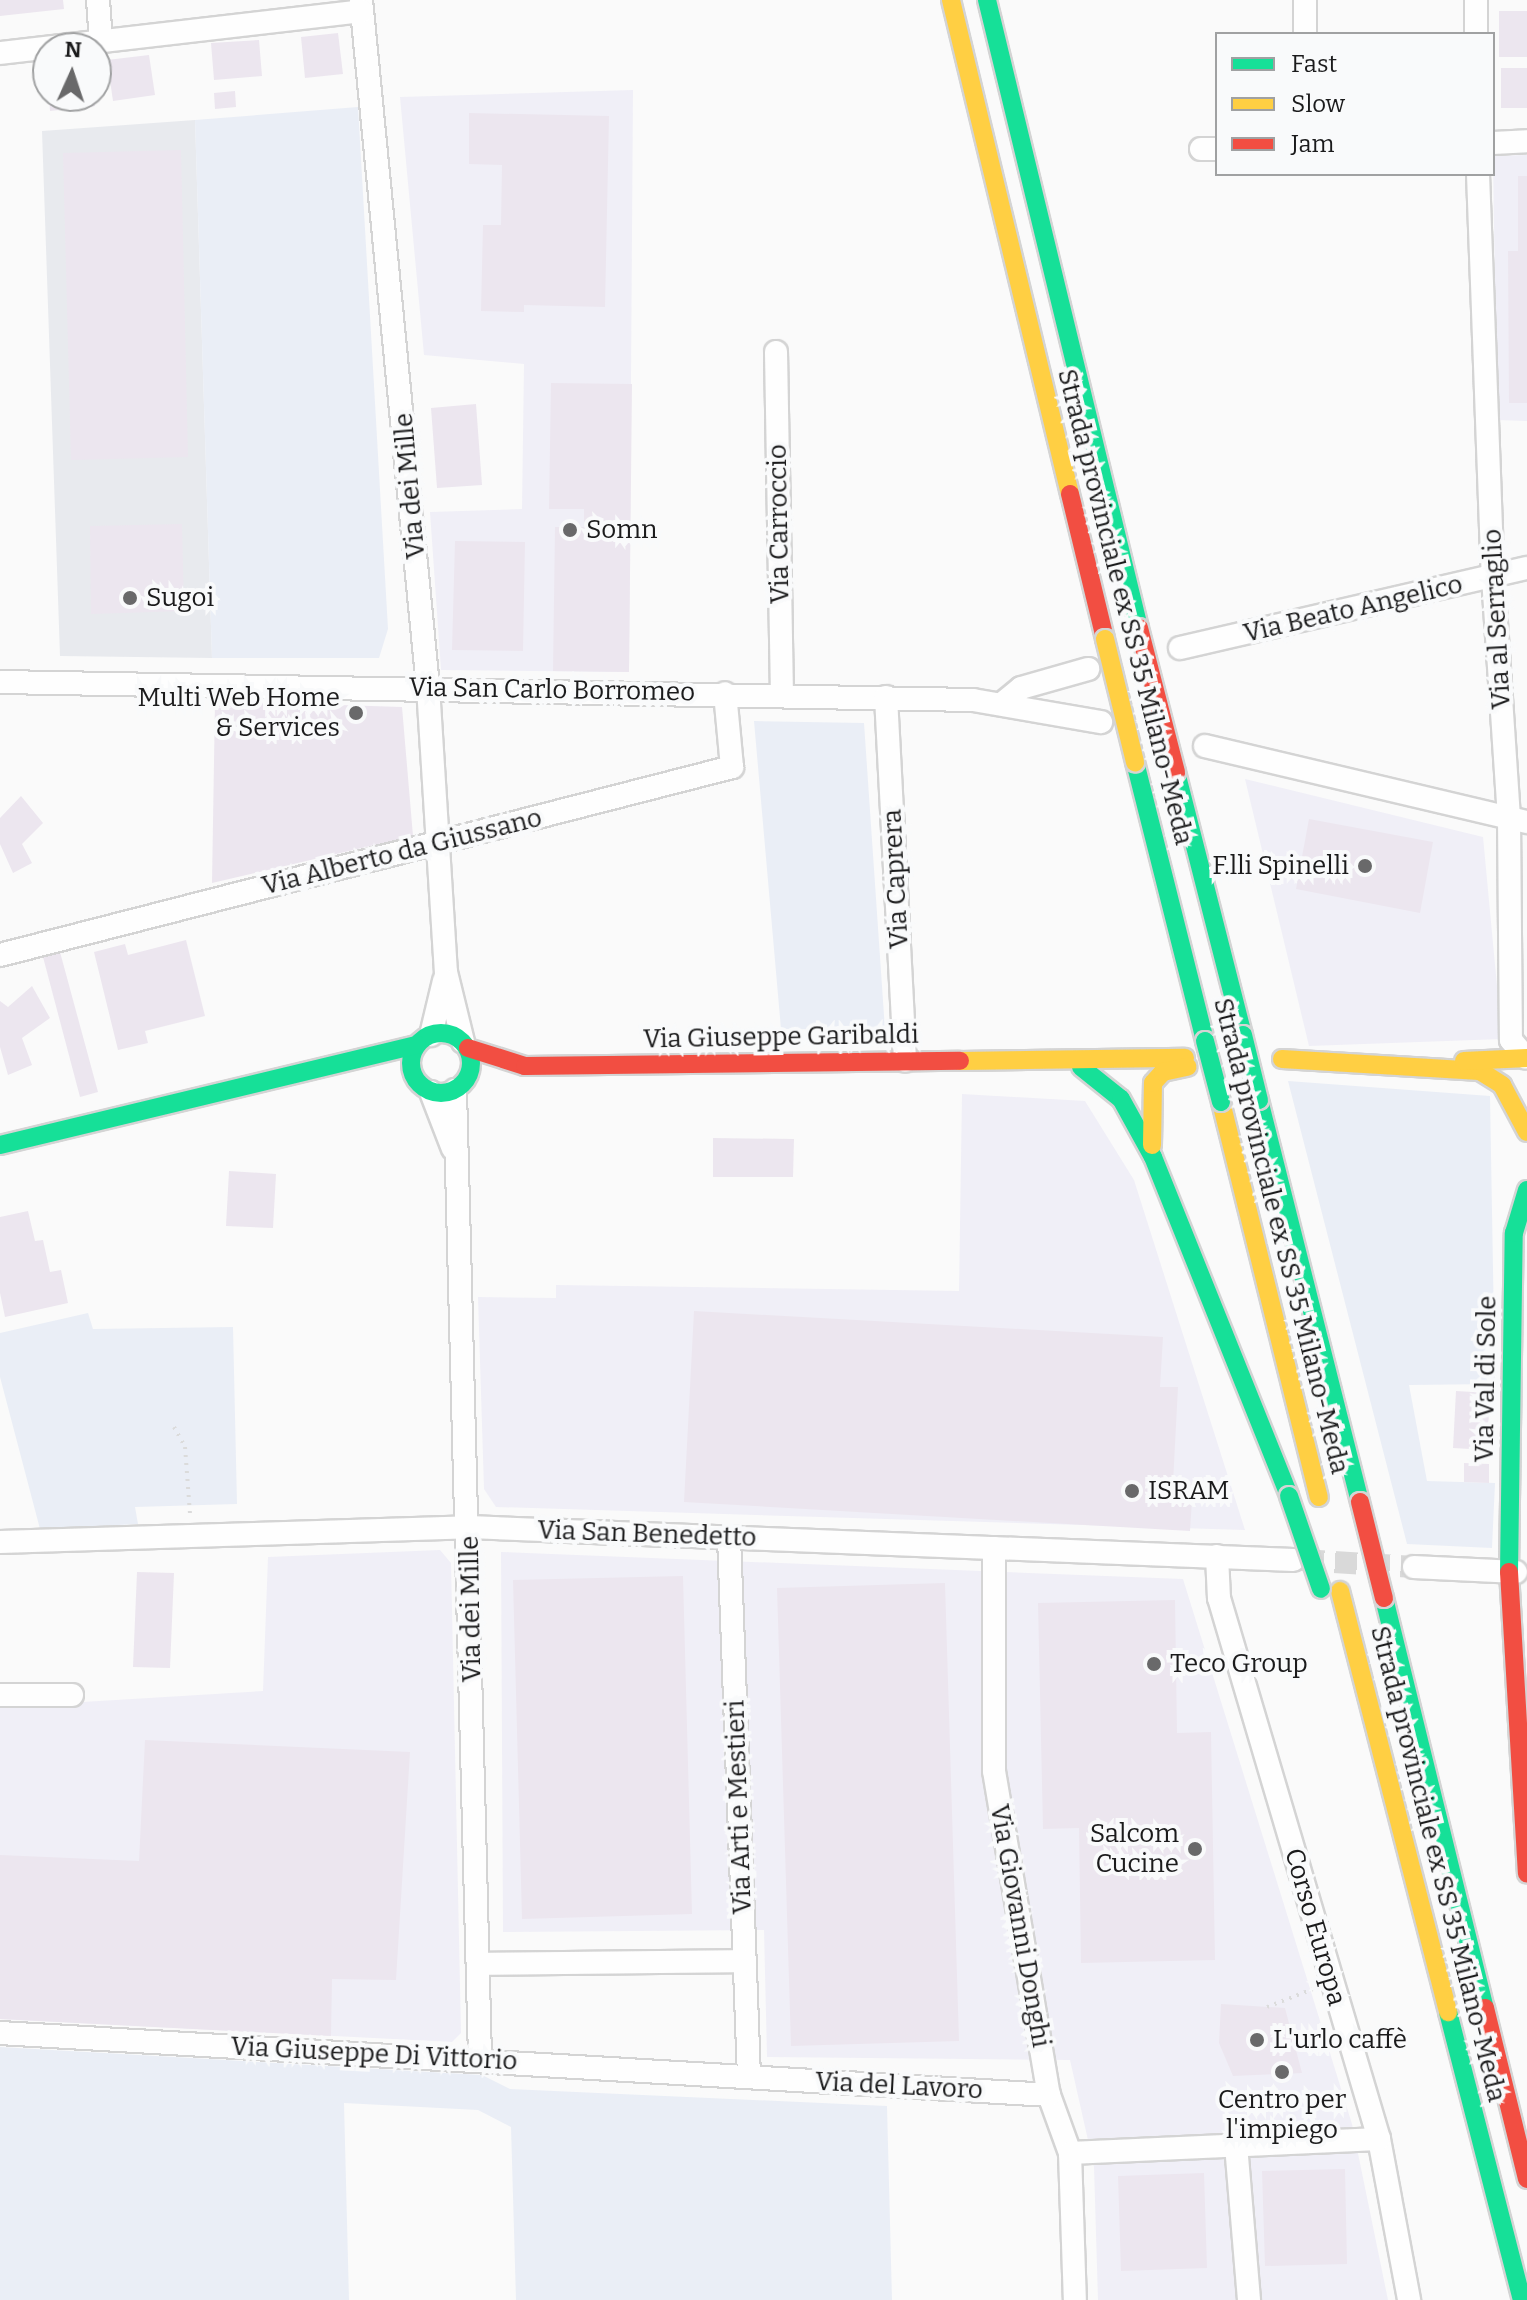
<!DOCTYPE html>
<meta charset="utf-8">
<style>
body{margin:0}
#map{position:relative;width:1527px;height:2300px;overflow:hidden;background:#fafafa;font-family:Bitter,serif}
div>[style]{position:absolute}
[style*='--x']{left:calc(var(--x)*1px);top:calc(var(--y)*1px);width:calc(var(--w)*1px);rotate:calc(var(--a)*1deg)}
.built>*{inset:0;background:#e8eaee}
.industrial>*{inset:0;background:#f0eff7}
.green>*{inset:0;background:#eaeef6}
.building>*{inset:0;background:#ece6ef}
.street-tunnel>*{height:22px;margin-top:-11px;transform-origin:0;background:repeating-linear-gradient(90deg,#d9d9d9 0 22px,transparent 0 33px)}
.path>*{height:4px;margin-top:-2px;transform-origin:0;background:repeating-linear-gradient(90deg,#dbdbdb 0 2px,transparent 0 8px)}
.roads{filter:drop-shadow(2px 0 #d4d4d4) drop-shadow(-2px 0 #d4d4d4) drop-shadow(0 2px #d4d4d4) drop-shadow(0 -2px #d4d4d4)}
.street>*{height:22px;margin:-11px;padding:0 11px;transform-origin:11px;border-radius:11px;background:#fefefe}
.fast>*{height:18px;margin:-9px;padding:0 9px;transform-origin:9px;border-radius:9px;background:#16e098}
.fast>.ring{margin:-9px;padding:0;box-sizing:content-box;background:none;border:18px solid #16e098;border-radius:50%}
.slow>*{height:18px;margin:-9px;padding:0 9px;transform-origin:9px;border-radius:9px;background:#ffcf43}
.jam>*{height:18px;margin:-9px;padding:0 9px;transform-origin:9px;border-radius:9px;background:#f24e42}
.bridges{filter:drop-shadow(2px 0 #d4d4d4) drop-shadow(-2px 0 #d4d4d4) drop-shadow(0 2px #d4d4d4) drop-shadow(0 -2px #d4d4d4)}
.fast-bridge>*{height:18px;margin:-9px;padding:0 9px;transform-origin:9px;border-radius:9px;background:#16e098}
.slow-bridge>*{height:18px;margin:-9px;padding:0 9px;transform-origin:9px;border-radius:9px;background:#ffcf43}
.jam-bridge>*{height:18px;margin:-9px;padding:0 9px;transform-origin:9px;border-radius:9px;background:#f24e42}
.dots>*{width:22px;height:22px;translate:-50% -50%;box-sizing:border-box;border:4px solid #f9fafb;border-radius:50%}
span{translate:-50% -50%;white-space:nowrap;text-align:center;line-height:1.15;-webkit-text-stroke:8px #f9fafb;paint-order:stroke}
.street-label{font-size:26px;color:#1b1b1c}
.poi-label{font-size:26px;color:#1b1b1c}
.left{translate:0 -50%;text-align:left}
.right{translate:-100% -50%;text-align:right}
.legend{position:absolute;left:1215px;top:32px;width:280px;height:144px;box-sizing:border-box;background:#f9fafb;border:2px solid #a0a1a2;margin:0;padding:10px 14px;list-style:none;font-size:24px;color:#1b1b1c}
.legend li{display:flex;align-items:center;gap:16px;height:40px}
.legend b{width:40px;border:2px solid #a0a1a2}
.north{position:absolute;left:32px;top:32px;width:80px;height:80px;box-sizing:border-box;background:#f9fafb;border:2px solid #a0a1a2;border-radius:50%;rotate:3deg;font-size:22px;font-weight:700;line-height:32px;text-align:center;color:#1b1b1c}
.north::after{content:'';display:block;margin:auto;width:28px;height:36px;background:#69696a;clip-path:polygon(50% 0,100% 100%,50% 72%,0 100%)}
</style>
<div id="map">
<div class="built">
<div style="clip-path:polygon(195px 120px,212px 658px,60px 656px,42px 131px)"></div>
</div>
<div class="industrial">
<div style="clip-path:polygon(633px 90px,629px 672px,441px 670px,430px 512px,522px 509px,524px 364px,424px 355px,400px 97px)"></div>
<div style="clip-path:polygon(1527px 155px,1527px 421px,1497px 420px,1493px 156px)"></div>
<div style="clip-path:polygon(1245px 779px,1483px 837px,1502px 1039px,1309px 1046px)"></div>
<div style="clip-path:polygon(962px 1094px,1085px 1101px,1134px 1180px,1245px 1530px,496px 1507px,484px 1489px,478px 1297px,556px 1298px,556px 1285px,959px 1291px)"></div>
<div style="clip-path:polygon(440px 1550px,451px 1563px,461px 2033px,452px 2042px,0 2019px,0 1707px,263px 1691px,268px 1557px)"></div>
<div style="clip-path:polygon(501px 1552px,1183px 1579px,1352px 2124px,1388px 2300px,1098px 2300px,1094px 2167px,1070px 2060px,767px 2057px,764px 1930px,503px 1932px)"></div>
</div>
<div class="green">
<div style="clip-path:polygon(358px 107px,388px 629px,379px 658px,212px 658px,195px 120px)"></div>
<div style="clip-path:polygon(754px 721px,864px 723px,885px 1030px,781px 1029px)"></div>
<div style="clip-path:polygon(1288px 1081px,1490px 1096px,1495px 1384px,1409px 1385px,1427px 1481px,1495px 1483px,1492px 1548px,1407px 1544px)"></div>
<div style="clip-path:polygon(88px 1313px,93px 1329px,233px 1327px,237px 1504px,135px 1507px,138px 1524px,40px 1529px,0 1377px,0 1333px)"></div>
<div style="clip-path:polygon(0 2047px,482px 2075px,510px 2089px,887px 2106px,892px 2300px,516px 2300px,511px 2127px,478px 2110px,344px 2103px,349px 2300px,0 2300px)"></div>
</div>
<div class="building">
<div style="clip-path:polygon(0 0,63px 0,64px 9px,0 16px)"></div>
<div style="clip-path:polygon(1499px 11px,1527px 11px,1527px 57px,1499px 57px)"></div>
<div style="clip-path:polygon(338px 33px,343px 74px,305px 78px,301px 37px)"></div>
<div style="clip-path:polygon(259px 40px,262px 76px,214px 80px,211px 43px)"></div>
<div style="clip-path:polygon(149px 55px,155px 95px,113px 101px,107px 60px)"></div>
<div style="clip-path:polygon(1501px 68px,1527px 68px,1527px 108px,1501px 108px)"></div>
<div style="clip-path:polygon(235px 91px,236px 107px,215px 109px,214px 93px)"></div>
<div style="clip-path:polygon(49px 96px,93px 96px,95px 106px,50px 111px)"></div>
<div style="clip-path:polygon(469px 113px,609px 116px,605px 307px,524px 305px,524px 312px,481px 311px,483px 225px,501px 225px,502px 165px,469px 164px)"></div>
<div style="clip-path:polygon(181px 150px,188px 457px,71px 460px,63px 153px)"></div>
<div style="clip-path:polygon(1518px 176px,1527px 176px,1527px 403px,1509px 403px,1508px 251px,1518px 251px)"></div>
<div style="clip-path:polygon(551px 383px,632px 384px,629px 672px,553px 671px,555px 527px,584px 527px,584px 509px,549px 509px)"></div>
<div style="clip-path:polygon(476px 404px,482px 485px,437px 488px,431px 408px)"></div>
<div style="clip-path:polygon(182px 524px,184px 611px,91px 614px,90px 526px)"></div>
<div style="clip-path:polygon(455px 541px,525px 542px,523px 651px,452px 650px)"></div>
<div style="clip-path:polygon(215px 701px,402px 707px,413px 836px,212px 883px)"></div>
<div style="clip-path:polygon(21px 796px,43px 823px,22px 844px,32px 863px,13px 873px,0 844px,0 818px)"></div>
<div style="clip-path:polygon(1309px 819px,1433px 842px,1420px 913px,1296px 889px)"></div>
<div style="clip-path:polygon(186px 940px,205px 1016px,145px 1031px,148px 1043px,118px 1050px,94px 952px,125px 944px,128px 955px)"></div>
<div style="clip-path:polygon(60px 952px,98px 1092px,80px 1097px,43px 957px)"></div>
<div style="clip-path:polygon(32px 986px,50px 1018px,22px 1038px,32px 1065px,8px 1075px,0 1047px,0 1001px,8px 1007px)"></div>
<div style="clip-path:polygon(713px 1138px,794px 1139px,793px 1177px,713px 1177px)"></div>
<div style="clip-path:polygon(229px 1171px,276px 1174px,273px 1228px,226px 1226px)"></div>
<div style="clip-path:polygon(28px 1211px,35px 1241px,43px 1240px,50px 1272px,61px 1270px,68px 1303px,5px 1317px,0 1293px,0 1217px)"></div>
<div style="clip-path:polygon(694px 1311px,1163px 1337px,1160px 1387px,1178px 1387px,1173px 1483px,1193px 1484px,1190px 1531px,684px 1502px)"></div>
<div style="clip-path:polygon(1456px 1391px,1490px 1393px,1487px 1450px,1453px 1448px)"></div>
<div style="clip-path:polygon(1464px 1463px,1489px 1464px,1489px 1483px,1464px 1482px)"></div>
<div style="clip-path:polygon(137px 1572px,174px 1573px,170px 1668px,133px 1667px)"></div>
<div style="clip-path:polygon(683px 1576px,692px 1914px,522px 1919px,513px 1580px)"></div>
<div style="clip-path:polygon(945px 1583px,959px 2041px,791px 2046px,777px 1588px)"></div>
<div style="clip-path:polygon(1175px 1600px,1177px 1733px,1211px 1732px,1215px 1960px,1081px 1963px,1079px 1828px,1043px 1829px,1038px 1603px)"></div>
<div style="clip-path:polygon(145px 1740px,410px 1752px,396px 1980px,332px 1979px,331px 2036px,0 2019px,0 1855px,139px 1861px)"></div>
<div style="clip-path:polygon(1221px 2004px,1285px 2008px,1302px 2073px,1233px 2076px,1219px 2043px)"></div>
<div style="clip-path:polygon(1345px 2169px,1347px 2264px,1265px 2266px,1262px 2171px)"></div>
<div style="clip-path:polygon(1204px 2173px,1207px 2268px,1121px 2271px,1118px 2176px)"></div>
</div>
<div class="street-tunnel">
<div style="--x:1302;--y:1560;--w:112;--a:3.6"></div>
</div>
<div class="path">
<div style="--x:174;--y:1427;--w:23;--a:61"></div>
<div style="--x:185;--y:1447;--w:67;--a:85.7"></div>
<div style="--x:1267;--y:2007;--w:49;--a:-21.4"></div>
</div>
<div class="roads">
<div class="street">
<div style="--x:98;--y:0;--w:42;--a:85.9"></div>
<div style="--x:361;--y:0;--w:690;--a:84.43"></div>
<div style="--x:428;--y:687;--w:286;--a:86.4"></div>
<div style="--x:446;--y:972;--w:72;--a:76.3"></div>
<div style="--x:1305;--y:0;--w:34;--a:90"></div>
<div style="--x:1476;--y:0;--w:34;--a:90"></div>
<div style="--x:0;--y:53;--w:364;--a:-6.6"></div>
<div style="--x:1493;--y:143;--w:34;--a:-3"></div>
<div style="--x:1201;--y:149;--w:16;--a:0"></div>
<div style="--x:1478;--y:174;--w:403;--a:87.9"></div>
<div style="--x:1493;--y:577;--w:242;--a:86.2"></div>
<div style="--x:1509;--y:818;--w:222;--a:89.5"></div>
<div style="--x:1511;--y:1040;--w:23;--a:50"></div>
<div style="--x:776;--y:352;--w:343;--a:89"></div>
<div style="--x:1180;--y:648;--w:356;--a:-13"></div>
<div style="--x:0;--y:682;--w:973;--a:1.06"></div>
<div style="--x:973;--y:700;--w:130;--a:9.8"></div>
<div style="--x:886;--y:697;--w:364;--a:87"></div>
<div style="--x:1004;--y:702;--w:22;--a:-39"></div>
<div style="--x:1021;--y:688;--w:70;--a:-15.8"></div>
<div style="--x:1205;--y:746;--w:331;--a:13.3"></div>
<div style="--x:0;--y:955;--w:756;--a:-14.4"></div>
<div style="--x:732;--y:767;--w:74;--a:-95.4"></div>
<div style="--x:431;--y:1035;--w:56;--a:-76.5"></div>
<div style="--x:455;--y:1090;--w:970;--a:88.52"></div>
<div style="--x:431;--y:1092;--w:61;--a:68.9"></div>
<div style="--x:729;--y:1537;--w:540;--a:87.88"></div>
<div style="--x:0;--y:1542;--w:469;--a:-1.8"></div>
<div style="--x:469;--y:1527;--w:825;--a:2.29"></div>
<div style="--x:994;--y:1548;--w:223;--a:90"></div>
<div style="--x:994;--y:1771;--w:329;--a:80.4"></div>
<div style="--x:1049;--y:2095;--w:62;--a:70.1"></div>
<div style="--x:1070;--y:2153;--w:147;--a:88.1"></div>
<div style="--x:1217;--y:1556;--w:42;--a:87.3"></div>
<div style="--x:1219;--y:1598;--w:564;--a:73.52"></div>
<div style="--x:1379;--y:2139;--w:164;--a:79.4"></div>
<div style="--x:1414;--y:1567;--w:102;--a:2.8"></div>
<div style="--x:0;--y:1695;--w:72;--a:0"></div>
<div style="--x:479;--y:1964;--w:266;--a:-0.6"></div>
<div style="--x:0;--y:2033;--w:1051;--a:3.38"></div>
<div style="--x:1236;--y:2145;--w:156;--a:85.2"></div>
<div style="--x:1070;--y:2153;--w:309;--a:-2.6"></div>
</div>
<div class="fast">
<div style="--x:987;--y:0;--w:646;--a:76.39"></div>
<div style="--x:1135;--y:762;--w:288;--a:75.9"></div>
<div style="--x:1176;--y:772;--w:271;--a:75.7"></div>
<div class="ring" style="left:411px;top:1033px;width:42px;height:42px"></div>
<div style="--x:1081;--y:1067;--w:51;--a:38.7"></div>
<div style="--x:1121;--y:1099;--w:66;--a:61.1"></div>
<div style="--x:1153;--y:1157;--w:365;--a:68.1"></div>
<div style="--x:1259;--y:1100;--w:414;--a:75.9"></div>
<div style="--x:0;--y:1145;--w:429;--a:-13.5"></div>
<div style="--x:1509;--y:1572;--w:339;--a:-89.2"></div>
<div style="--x:1514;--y:1233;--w:45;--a:-73.2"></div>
<div style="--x:1384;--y:1598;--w:422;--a:76.2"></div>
<div style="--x:1448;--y:2012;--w:297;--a:75.6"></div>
</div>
<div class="slow">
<div style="--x:951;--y:0;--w:508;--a:76.46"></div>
<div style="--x:1282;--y:1059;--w:198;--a:3.5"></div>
<div style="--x:1480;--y:1071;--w:26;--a:32"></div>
<div style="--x:1502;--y:1085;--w:53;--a:62"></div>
<div style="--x:960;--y:1061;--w:225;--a:-0.8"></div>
<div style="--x:1464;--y:1061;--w:63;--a:-2.7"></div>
<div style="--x:1221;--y:1102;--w:407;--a:76.1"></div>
<div style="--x:1152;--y:1145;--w:62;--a:-89.1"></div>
<div style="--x:1153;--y:1083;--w:15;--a:-48"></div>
<div style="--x:1163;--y:1072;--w:25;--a:-12"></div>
<div style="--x:1340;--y:1591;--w:435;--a:75.6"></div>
</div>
<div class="jam">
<div style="--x:1070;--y:494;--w:149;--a:76.4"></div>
<div style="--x:468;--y:1048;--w:60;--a:17.5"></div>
<div style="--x:525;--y:1066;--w:435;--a:-0.7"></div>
<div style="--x:1509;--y:1572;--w:302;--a:86.6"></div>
<div style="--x:1485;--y:2008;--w:176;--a:76.2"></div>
</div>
</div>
<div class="bridges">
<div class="fast-bridge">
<div style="--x:1243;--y:1035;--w:67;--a:76.2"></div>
<div style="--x:1205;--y:1041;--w:63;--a:75.3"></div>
<div style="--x:1289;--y:1496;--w:98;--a:71"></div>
</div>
<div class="slow-bridge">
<div style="--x:1105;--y:639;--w:127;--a:76.3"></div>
</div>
<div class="jam-bridge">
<div style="--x:1139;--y:628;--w:149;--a:75.6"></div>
<div style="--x:1360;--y:1502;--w:99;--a:76"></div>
</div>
</div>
<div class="dots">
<div style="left:570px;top:530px;background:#69696a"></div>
<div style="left:130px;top:598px;background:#69696a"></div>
<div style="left:356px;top:713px;background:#69696a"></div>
<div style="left:1365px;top:866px;background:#69696a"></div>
<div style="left:1132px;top:1491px;background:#69696a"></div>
<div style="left:1154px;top:1664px;background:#69696a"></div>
<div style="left:1195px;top:1849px;background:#69696a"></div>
<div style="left:1257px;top:2040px;background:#69696a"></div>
<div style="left:1282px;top:2072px;background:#69696a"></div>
</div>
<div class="street-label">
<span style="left:410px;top:486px;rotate:-95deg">Via dei Mille</span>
<span style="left:779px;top:524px;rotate:-91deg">Via Carroccio</span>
<span style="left:1125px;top:607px;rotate:76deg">Strada provinciale ex SS 35 Milano-Meda</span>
<span style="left:1353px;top:609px;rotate:-13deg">Via Beato Angelico</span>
<span style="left:1497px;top:619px;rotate:-93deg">Via al Serraglio</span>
<span style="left:552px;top:690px;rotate:1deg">Via San Carlo Borromeo</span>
<span style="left:402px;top:852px;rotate:-14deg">Via Alberto da Giussano</span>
<span style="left:896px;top:879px;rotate:-93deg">Via Caprera</span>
<span style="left:781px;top:1037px;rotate:-1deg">Via Giuseppe Garibaldi</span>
<span style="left:1281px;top:1236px;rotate:76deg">Strada provinciale ex SS 35 Milano-Meda</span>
<span style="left:1486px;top:1379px;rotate:-89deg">Via Val di Sole</span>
<span style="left:647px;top:1534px;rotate:2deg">Via San Benedetto</span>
<span style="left:471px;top:1609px;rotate:-91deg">Via dei Mille</span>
<span style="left:739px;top:1807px;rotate:-92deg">Via Arti e Mestieri</span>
<span style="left:1438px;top:1864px;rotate:76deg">Strada provinciale ex SS 35 Milano-Meda</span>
<span style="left:1020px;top:1926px;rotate:80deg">Via Giovanni Donghi</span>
<span style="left:1315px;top:1927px;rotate:74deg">Corso Europa</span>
<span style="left:374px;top:2054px;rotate:3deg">Via Giuseppe Di Vittorio</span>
<span style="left:899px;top:2086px;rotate:3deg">Via del Lavoro</span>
</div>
<div class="poi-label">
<span class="left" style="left:586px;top:530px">Somn</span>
<span class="left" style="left:146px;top:598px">Sugoi</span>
<span class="right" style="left:340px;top:713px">Multi Web Home<br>&amp; Services</span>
<span class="right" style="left:1349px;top:866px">F.lli Spinelli</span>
<span class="left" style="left:1148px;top:1491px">ISRAM</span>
<span class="left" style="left:1170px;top:1664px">Teco Group</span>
<span class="right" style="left:1179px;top:1849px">Salcom<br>Cucine</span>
<span class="left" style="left:1273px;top:2040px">L'urlo caffè</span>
<span style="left:1282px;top:2115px">Centro per<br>l'impiego</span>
</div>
<ul class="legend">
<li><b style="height:10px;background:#16e098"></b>Fast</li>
<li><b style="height:10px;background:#ffcf43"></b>Slow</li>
<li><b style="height:10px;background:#f24e42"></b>Jam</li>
</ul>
<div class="north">N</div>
</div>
